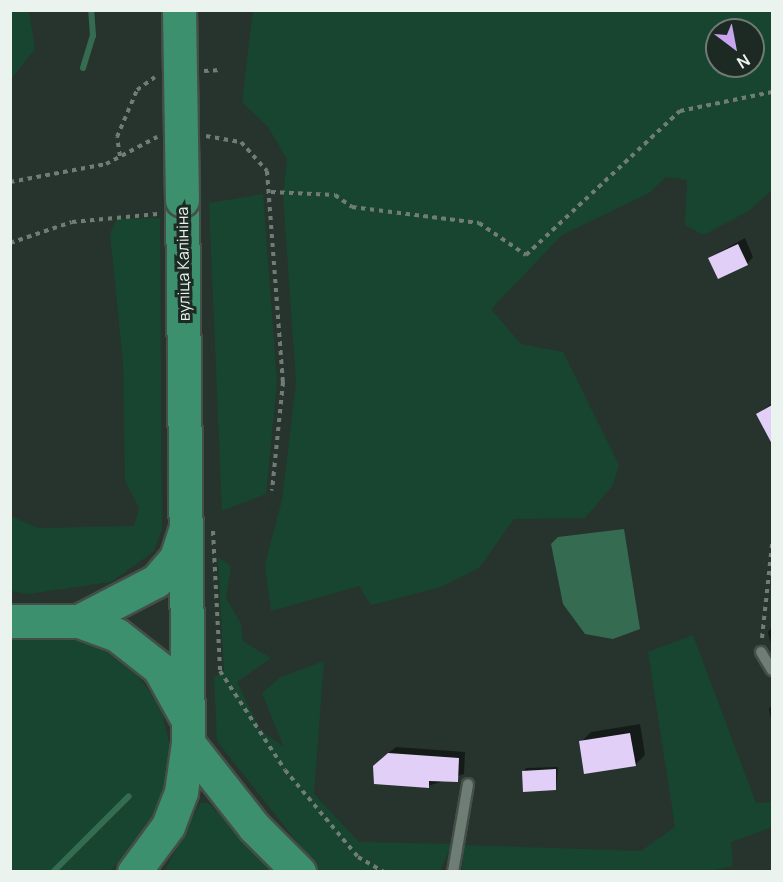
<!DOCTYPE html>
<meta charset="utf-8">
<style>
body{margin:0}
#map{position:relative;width:783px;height:882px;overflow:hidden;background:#27342d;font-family:Manrope,sans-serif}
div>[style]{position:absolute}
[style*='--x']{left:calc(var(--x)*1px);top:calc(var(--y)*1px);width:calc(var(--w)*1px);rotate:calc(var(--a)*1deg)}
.green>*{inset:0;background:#174530}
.water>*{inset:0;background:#356c51}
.shadow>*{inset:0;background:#0007}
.stream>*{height:6px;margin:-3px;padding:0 3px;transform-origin:3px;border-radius:3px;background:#356c51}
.building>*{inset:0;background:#e2cff8}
.path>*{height:4px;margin-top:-2px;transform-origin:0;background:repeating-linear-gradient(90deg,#717c77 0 4.5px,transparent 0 9px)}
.roads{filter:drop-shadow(2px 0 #444f49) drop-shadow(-2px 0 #444f49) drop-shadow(0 2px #444f49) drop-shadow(0 -2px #444f49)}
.service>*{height:10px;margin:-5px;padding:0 5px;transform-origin:5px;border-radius:5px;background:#6f7e75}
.primary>*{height:33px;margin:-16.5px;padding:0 16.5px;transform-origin:16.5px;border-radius:16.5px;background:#3d906e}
.bridges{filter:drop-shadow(2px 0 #444f49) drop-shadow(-2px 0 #444f49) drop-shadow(0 2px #444f49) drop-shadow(0 -2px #444f49)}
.primary-bridge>*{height:33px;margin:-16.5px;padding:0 16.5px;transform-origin:16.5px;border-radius:16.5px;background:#3d906e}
span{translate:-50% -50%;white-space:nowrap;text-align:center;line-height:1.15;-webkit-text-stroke:6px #1d2a23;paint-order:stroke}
.street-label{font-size:16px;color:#ebf3ef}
.frame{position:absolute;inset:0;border:12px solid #ebf3ef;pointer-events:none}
.north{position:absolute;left:705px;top:18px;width:60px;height:60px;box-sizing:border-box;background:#1d2a23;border:2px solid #6f7a75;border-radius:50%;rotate:148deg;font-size:16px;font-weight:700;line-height:24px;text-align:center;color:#ebf3ef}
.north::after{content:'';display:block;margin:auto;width:21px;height:27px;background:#c8a5ee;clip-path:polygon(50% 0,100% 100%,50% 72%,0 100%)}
</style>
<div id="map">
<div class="green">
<div style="clip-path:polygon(11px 10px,29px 11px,35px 49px,11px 79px)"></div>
<div style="clip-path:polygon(evenodd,253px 11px,772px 11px,772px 190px,750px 210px,704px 235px,685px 225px,687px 180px,666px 177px,649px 193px,562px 235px,491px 309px,521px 344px,563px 352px,619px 465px,613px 485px,585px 518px,514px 519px,479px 568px,441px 587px,371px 605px,359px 586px,271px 611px,265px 564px,282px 500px,296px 383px,283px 195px,287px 159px,268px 127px,242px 102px,253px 11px,717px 30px,753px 30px,753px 66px,717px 66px,717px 30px)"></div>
<div style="clip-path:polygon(263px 194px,277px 382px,266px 494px,222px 511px,209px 203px)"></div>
<div style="clip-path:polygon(160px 218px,162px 529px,153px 552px,111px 582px,28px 594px,11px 591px,11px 516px,38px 528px,134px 526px,139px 508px,125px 481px,123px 362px,110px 233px,117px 219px)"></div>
<div style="clip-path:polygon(218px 557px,231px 566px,226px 598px,241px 624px,243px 641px,271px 658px,237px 682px,260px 730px,284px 747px,262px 693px,281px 677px,324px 661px,314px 794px,359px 842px,452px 844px,440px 871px,320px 871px,217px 741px,214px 677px,224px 671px)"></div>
<div style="clip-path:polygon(57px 634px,101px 648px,139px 677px,161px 708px,169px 743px,168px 779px,156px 819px,133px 852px,109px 871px,11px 871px,10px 636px)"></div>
<div style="clip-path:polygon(693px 635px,756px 803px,772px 802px,772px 827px,731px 842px,733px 866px,709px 871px,462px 871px,464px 845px,641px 851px,675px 827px,648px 652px)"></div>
<div style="clip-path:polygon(200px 803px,208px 803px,279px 871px,164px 872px)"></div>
</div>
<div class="water">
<div style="clip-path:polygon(624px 529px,640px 629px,613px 639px,585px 634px,563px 604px,551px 544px,558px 537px)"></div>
</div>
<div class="shadow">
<div style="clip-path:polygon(745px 238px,753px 257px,747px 264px,709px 258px)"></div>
<div style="clip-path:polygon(772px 403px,772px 425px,766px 429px,757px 415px)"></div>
<div style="clip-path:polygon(772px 627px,772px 648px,768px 632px)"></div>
<div style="clip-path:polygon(772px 705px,772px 725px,769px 709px)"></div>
<div style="clip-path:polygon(640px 724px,645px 755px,635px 765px,581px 742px,591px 732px)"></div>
<div style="clip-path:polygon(396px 747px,465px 752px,464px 774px,428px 786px,381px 759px)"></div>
<div style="clip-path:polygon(558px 767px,556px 789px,524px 771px,526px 768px)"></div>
</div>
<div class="stream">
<div style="--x:83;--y:68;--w:34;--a:-73"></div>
<div style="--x:93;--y:36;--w:26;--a:-94"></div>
<div style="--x:53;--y:872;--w:107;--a:-45"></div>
</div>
<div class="building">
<div style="clip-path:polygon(738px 244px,748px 265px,718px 279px,708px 258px)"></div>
<div style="clip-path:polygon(772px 405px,772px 444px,756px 414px)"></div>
<div style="clip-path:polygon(630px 733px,636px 766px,584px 774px,579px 741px)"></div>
<div style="clip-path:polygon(388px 753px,459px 758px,458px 782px,429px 781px,429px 788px,374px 784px,373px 766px)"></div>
<div style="clip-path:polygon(556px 769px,556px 790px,523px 792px,522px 771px)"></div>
</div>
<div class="path">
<div style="--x:204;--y:71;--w:17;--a:-3"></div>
<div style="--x:206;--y:136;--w:36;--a:10"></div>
<div style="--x:241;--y:142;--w:39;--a:48"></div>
<div style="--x:267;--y:171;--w:212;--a:85.7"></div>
<div style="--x:283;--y:382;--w:109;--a:95.8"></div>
<div style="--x:120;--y:156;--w:19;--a:-99"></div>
<div style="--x:117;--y:137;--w:51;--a:-66.9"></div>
<div style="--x:137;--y:90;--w:22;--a:-36"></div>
<div style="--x:10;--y:182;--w:98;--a:-10.6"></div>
<div style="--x:106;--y:164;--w:58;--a:-27.9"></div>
<div style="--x:271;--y:192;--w:64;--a:2.7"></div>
<div style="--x:335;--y:195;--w:21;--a:35"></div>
<div style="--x:352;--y:207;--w:128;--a:7.2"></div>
<div style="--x:479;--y:223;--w:57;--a:34.2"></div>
<div style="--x:526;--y:255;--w:211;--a:-43.1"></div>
<div style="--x:680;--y:111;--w:94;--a:-11.7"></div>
<div style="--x:10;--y:243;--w:65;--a:-18.7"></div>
<div style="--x:72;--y:222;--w:86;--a:-5.3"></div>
<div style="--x:213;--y:531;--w:140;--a:87.1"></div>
<div style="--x:220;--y:671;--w:118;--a:56.7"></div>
<div style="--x:285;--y:770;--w:114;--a:50"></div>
<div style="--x:358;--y:857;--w:30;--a:30"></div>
<div style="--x:762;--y:638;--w:95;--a:-83.9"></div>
</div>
<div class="roads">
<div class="service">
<div style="--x:761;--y:652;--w:21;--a:59"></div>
<div style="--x:453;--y:872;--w:89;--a:-80.3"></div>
</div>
<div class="primary">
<div style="--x:10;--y:621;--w:69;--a:0"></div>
<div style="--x:79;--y:621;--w:40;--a:20.2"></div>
<div style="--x:117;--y:635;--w:53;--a:38.2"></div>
<div style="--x:159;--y:668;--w:56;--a:61.1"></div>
<div style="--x:79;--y:621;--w:87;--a:-27.5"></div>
<div style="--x:156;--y:581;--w:30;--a:-49"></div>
<div style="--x:176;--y:558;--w:29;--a:-72"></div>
<div style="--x:188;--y:743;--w:107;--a:51.8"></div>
<div style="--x:254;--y:827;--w:64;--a:45"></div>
<div style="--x:134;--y:872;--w:57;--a:-53.5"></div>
<div style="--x:168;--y:826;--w:36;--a:-69"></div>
<div style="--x:181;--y:792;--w:49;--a:-81.9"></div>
<div style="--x:188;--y:743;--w:543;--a:-90.63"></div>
</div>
</div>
<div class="bridges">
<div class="primary-bridge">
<div style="--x:179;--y:10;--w:190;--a:89.1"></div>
</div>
</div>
<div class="street-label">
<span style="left:183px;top:264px;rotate:-91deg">вуліца Калініна</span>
</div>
<div class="frame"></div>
<div class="north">N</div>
</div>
